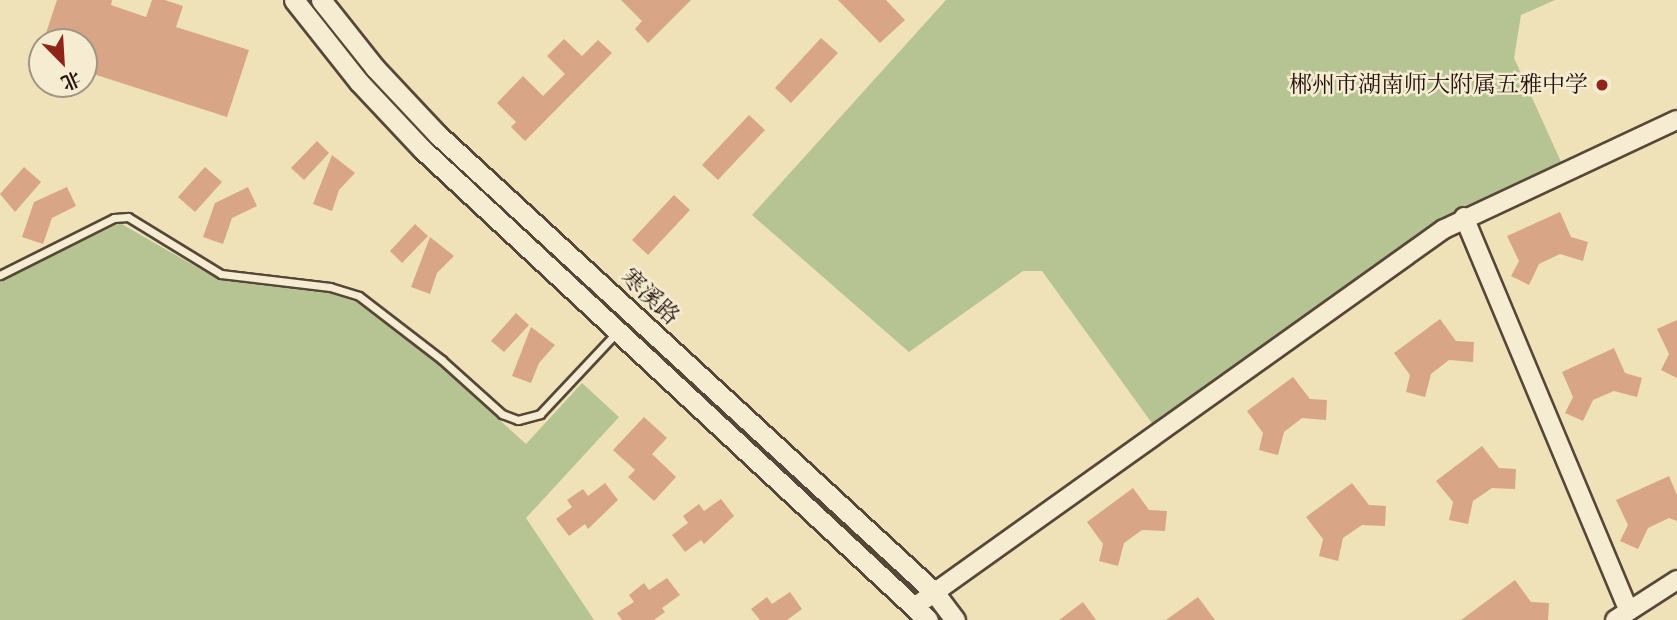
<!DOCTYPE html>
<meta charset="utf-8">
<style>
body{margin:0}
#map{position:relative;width:1677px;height:620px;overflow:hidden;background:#efe2b9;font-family:"Libre Bodoni","Noto Serif SC",serif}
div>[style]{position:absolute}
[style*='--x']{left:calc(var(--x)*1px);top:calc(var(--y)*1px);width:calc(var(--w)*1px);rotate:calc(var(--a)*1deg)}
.green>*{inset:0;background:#b5c492}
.building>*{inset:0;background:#d9a587}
.roads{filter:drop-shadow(2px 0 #574738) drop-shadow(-2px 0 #574738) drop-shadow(0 2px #574738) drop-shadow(0 -2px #574738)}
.service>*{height:7px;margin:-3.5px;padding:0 3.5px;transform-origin:3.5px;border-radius:3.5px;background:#f5ecd2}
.tertiary>*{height:18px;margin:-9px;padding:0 9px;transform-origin:9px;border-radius:9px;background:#f5ecd2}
.secondary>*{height:19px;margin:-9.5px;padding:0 9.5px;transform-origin:9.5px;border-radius:9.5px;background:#f5ecd2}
.dots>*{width:19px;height:19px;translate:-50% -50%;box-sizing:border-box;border:4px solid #f5ecd2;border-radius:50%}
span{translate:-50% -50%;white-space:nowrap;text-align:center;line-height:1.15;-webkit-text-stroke:5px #f5ecd2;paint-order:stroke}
.poi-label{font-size:23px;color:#24130d}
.right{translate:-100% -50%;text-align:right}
.street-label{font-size:23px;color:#24130d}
.north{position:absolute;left:28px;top:28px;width:70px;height:70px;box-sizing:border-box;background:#f5ecd2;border:2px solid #a19583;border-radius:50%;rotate:156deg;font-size:19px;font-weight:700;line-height:28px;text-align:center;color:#24130d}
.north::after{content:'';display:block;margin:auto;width:24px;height:32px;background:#8f2418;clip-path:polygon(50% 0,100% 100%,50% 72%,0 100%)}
</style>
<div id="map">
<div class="green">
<div style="clip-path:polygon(946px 0,1555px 0,1521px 15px,1514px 58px,1562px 164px,1440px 222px,1154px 426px,1042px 271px,1023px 271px,909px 352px,752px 215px)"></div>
<div style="clip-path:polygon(120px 223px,219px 280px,330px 293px,356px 302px,438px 364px,526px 444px,582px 383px,619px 417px,526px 518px,594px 620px,0 620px,0 281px)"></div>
</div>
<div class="building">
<div style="clip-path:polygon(57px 0,112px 0,111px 5px,146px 17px,152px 0,165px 0,183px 6px,176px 27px,249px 50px,227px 117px,84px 71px,84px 42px,43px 42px)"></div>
<div style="clip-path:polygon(621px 0,691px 0,648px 43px,635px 29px,642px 21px)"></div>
<div style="clip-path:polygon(838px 0,886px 0,905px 20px,880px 43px)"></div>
<div style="clip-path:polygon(821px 38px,838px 53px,791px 103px,775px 88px)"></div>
<div style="clip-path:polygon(564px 39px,582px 56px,598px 40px,612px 53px,525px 141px,511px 127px,516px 122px,497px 103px,523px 76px,543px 96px,565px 74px,547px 56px)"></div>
<div style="clip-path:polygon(749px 115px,765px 130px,718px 180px,702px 165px)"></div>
<div style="clip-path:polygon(317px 141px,329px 153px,304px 180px,291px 168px)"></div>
<div style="clip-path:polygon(332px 155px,355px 173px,339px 190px,332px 211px,313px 204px)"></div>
<div style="clip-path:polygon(24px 167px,41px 182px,15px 212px,0 194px)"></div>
<div style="clip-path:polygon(205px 167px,222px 182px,195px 212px,178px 197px)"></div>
<div style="clip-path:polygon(67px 187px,76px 206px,52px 218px,43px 244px,22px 237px,34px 202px)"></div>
<div style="clip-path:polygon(248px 187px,257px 206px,232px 218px,223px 244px,203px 237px,215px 203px)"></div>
<div style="clip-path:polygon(674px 195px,690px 210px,648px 255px,632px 240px)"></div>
<div style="clip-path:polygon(1560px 212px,1571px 237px,1588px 242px,1583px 261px,1560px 254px,1539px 264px,1529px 285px,1511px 276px,1519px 261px,1507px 236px)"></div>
<div style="clip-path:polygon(415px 224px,428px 236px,402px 263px,390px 251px)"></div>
<div style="clip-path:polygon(430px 237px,454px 256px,437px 273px,430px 294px,411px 287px)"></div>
<div style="clip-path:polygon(516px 313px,529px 325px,504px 352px,491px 341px)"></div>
<div style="clip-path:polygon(1440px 319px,1456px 341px,1474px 342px,1473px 362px,1449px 360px,1431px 374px,1425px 397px,1406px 392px,1410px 375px,1394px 353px)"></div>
<div style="clip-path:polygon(1677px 320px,1677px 378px,1661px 370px,1669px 354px,1657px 329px)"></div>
<div style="clip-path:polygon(531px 327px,555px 345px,539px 363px,531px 383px,512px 376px)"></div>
<div style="clip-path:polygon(1614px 348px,1625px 373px,1642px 378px,1637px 397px,1614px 391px,1593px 400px,1583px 421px,1565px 413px,1573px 397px,1562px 372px)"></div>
<div style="clip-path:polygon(1293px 377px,1310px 399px,1327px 400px,1326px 420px,1302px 418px,1284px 432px,1278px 455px,1259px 450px,1263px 433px,1247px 411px)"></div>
<div style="clip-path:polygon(644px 417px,667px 438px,652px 454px,676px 477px,654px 501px,628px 477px,635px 470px,613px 450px)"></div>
<div style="clip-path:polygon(1482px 446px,1499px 468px,1516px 469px,1515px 489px,1492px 488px,1473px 501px,1468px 524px,1449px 520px,1453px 502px,1436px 481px)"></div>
<div style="clip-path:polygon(1669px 476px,1677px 495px,1677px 521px,1669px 518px,1648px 528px,1638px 549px,1620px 541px,1628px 525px,1616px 500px)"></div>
<div style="clip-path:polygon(605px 483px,618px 500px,588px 529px,585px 524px,569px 536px,556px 519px,572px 507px,567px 500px,583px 489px,588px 496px)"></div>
<div style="clip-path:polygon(1352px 483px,1369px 505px,1386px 506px,1385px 526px,1362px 525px,1343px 538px,1338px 561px,1319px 556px,1323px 539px,1306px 517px)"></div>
<div style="clip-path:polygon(1133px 488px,1149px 510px,1167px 511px,1165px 531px,1142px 530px,1124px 543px,1118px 566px,1099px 561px,1103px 544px,1087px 522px)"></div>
<div style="clip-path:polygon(721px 499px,734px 516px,704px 544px,701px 540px,685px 552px,672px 535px,688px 523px,683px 516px,699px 504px,704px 511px)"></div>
<div style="clip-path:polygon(667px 578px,680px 595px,662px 608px,665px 612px,654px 620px,622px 620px,617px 613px,634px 602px,629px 595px,644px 583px,649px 590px)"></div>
<div style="clip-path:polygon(1515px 580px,1531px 602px,1549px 603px,1548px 620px,1461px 620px)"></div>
<div style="clip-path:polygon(790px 592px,802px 609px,787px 620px,760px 620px,751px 609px,767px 597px,772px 604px)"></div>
<div style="clip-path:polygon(1198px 597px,1215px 620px,1166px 620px)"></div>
<div style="clip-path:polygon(1083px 602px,1096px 620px,1059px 620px)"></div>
</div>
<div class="roads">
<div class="service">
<div style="--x:0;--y:275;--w:127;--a:-26.6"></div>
<div style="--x:114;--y:218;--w:14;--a:-4"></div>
<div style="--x:128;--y:217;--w:109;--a:31.5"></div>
<div style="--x:221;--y:274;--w:110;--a:6.8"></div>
<div style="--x:330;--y:287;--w:30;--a:17"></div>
<div style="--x:359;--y:296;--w:105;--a:37.6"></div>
<div style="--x:442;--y:360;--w:81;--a:42"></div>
<div style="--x:502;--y:414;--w:17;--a:21"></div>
<div style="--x:518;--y:420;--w:23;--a:-15"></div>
<div style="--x:540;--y:414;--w:111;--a:-46.8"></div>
</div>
<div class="tertiary">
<div style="--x:1464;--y:217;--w:426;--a:67.3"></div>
<div style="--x:917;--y:605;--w:647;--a:-35.51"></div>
<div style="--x:1444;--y:229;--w:257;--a:-25.1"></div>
<div style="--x:1615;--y:620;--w:74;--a:-32.8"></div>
</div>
<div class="secondary">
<div style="--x:294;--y:0;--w:105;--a:51.6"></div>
<div style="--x:359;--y:82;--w:92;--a:46.8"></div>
<div style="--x:422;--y:149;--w:691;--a:42.95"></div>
<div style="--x:321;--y:0;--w:87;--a:51.5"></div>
<div style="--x:375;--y:68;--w:91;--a:46.8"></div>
<div style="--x:437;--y:134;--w:676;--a:42.66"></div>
<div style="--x:934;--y:592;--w:35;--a:53"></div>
</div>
</div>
<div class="dots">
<div style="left:1602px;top:85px;background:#8f2418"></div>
</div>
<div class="poi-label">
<span class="right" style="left:1588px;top:85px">郴州市湖南师大附属五雅中学</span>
</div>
<div class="street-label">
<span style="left:650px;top:297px;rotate:43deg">寒溪路</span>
</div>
<div class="north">北</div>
</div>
